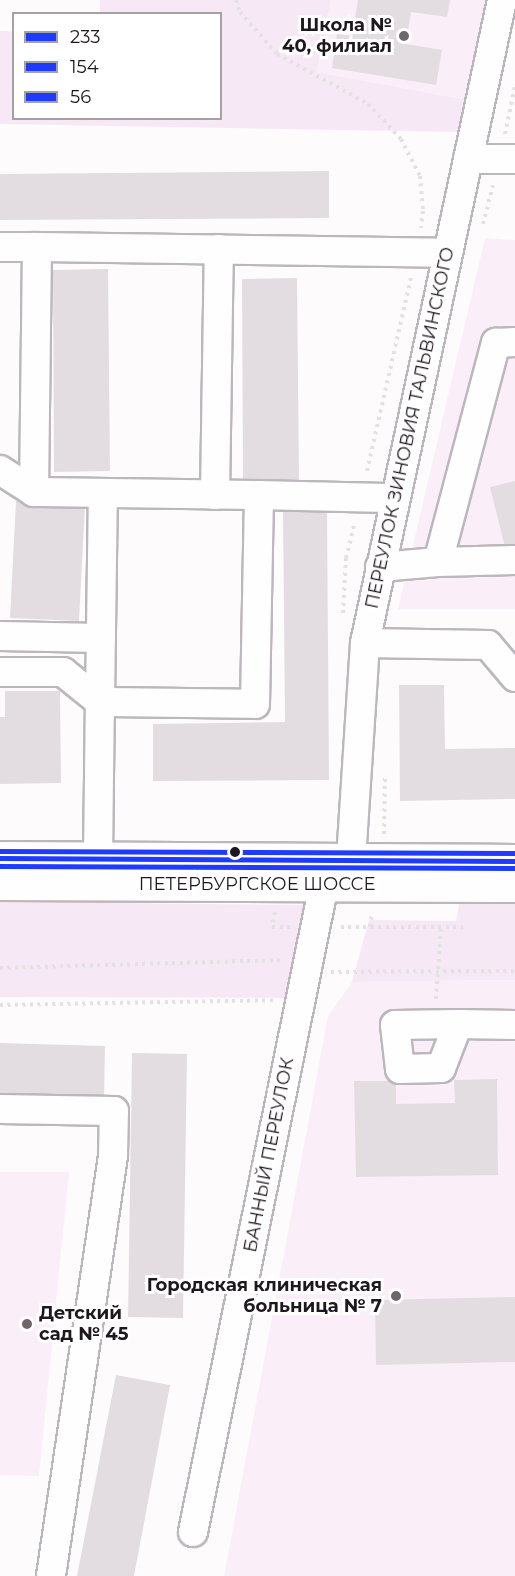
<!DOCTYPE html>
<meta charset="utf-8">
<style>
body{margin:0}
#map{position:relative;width:515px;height:1576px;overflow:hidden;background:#fefbfd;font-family:Montserrat,sans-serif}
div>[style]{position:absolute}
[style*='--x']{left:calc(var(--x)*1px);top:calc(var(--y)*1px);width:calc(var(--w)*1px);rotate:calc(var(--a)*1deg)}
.built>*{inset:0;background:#faeff8}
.green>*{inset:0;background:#f7e8f5}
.building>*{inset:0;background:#e3dde2}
.path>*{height:4px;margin-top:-2px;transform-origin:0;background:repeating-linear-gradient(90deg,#e3e2e3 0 3px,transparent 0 7.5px)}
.roads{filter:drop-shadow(2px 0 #bcb7bc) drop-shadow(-2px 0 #bcb7bc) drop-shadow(0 2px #bcb7bc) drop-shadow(0 -2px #bcb7bc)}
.minor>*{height:28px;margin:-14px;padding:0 14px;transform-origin:14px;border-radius:14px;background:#fffeff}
.major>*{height:33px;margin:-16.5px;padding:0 16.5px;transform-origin:16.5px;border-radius:16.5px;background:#fffeff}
.bus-1>*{height:4.5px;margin:-2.25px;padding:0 2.25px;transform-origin:2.25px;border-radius:2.25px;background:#1f3bff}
.bus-2>*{height:4.5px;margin:-2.25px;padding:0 2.25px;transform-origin:2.25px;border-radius:2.25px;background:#1f3bff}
.bus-3>*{height:4.5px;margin:-2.25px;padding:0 2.25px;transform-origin:2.25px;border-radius:2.25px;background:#1f3bff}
.dots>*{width:16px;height:16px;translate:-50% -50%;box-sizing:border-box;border:3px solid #fff;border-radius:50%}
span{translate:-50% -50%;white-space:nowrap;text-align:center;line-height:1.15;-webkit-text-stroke:6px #fff;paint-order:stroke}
.poi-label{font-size:18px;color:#1f171e;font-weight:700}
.right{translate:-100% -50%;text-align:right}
.left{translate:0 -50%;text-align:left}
.street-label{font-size:18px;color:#1f171e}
.legend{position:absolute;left:12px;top:12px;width:210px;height:108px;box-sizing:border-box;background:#fff;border:2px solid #a5a2a5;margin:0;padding:8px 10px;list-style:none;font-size:18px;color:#1f171e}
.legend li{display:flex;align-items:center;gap:12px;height:30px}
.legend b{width:30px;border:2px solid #a5a2a5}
</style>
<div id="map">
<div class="built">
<div style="clip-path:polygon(331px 0,492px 0,472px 101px,317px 72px)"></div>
<div style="clip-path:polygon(485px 238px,515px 240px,515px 609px,398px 609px)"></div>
<div style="clip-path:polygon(515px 980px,515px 1576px,224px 1576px,328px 1016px,352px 982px)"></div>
<div style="clip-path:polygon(0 1172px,69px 1172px,39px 1476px,0 1475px)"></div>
</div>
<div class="green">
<div style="clip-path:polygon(100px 0,331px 0,317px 72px,472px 101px,461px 132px,0 124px,0 31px,13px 31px,14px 118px,220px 118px,220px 14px,100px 13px)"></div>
<div style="clip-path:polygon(515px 898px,515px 980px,352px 982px,369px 920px,456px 921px,460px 899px)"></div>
<div style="clip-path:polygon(0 902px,306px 905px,294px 998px,0 997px)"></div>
</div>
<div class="building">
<div style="clip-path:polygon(358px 0,450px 0,447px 17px,411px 12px,406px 44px,442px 50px,436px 85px,332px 68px,337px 34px,352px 36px)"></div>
<div style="clip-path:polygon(329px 171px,329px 218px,0 220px,0 174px)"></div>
<div style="clip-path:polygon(108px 269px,110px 471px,54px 472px,53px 270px)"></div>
<div style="clip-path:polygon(297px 278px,299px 480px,243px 480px,242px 279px)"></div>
<div style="clip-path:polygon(515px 481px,515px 544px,505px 547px,490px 487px)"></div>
<div style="clip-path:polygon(16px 501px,85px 505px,79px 621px,10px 618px)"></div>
<div style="clip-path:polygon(283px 508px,327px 508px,329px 780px,153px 781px,153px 724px,285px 722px)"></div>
<div style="clip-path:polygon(399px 685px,444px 685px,445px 749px,515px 748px,515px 799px,400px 801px)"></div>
<div style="clip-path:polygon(5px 691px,60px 691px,61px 783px,0 784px,0 717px,5px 717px)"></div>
<div style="clip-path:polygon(0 1043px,105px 1046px,104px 1099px,0 1097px)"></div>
<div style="clip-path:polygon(132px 1053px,187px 1054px,183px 1318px,128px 1317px)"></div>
<div style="clip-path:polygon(497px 1079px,498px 1175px,356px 1177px,354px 1081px,396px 1081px,396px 1104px,455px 1103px,454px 1080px)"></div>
<div style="clip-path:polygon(515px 1297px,515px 1362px,376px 1365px,375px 1300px)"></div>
<div style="clip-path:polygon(116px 1375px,170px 1385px,134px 1576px,77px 1576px)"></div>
</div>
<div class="path">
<div style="--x:236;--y:0;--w:13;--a:72"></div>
<div style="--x:240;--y:12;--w:56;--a:48.6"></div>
<div style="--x:277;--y:54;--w:104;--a:28.8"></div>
<div style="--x:368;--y:104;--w:48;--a:46.7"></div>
<div style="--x:401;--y:139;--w:42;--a:62.8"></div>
<div style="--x:420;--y:176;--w:35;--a:85"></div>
<div style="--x:423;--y:211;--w:17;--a:97"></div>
<div style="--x:505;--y:134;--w:49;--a:-78.2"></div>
<div style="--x:483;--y:224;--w:40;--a:-75.6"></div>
<div style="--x:367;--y:471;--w:199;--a:-77.2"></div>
<div style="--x:343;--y:613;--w:55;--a:-86.9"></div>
<div style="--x:346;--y:558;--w:37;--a:-76"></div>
<div style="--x:384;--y:834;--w:59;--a:-89"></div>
<div style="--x:275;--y:912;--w:15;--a:101"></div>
<div style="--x:272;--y:927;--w:19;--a:0"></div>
<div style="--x:341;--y:927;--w:122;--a:0"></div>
<div style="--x:370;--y:927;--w:14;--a:-82"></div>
<div style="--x:0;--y:968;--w:284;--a:-1.6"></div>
<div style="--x:331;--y:972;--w:184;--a:-0.3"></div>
<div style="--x:436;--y:999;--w:73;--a:-86.1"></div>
<div style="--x:0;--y:1005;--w:275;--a:-1"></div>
</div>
<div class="roads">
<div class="minor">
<div style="--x:468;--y:159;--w:47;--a:0"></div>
<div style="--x:0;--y:247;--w:37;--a:0"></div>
<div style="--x:0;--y:470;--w:40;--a:32.9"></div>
<div style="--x:215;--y:495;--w:246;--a:-89.1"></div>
<div style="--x:259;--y:495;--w:225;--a:-179.2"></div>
<div style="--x:34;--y:492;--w:245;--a:-89.3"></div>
<div style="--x:37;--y:247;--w:410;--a:0.8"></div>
<div style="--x:438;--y:562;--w:77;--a:-1.5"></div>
<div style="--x:380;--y:567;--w:58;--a:-4.9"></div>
<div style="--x:438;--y:562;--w:227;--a:-75.2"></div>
<div style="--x:496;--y:343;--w:19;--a:-3"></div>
<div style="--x:0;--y:636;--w:101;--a:1.1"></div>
<div style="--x:365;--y:643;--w:123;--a:0.9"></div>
<div style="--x:488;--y:645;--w:42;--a:49.8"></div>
<div style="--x:0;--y:672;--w:63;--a:0"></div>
<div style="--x:63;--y:672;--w:48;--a:39"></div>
<div style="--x:100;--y:702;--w:209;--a:-89.2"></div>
<div style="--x:98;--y:858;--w:156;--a:-89.3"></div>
<div style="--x:100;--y:702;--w:155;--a:0.7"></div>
<div style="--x:255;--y:704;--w:209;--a:-88.9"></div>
<div style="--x:259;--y:495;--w:136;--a:1.3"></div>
<div style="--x:351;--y:860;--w:217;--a:-86.3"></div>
<div style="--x:365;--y:643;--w:657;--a:-77.97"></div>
<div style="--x:458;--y:1024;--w:47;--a:111.1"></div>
<div style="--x:441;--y:1068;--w:41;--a:178.6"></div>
<div style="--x:400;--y:1069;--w:44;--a:-96.5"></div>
<div style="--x:395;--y:1025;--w:63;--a:-0.9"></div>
<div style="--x:458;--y:1024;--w:57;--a:1"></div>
<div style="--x:0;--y:1109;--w:114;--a:1"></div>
<div style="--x:114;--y:1111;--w:45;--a:91.3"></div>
<div style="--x:113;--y:1156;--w:425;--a:98.4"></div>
<div style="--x:193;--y:1532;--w:661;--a:-78.57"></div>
</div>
<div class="major">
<div style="--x:0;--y:858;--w:515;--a:0.33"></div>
<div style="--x:0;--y:883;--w:515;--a:0.22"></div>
</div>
</div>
<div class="bus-1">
<div style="--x:0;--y:858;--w:515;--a:0.33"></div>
</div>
<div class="bus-2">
<div style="--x:0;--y:866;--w:515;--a:0.22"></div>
</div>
<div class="bus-3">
<div style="--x:0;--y:851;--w:515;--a:0.22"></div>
</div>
<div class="dots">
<div style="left:404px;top:36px;background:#6d676c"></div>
<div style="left:235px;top:852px;background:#1f171e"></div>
<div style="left:396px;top:1296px;background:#6d676c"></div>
<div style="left:27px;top:1324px;background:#6d676c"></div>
</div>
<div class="poi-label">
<span class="right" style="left:392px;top:36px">Школа №<br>40, филиал</span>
<span class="right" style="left:382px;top:1296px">Городская клиническая<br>больница № 7</span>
<span class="left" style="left:39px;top:1324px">Детский<br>сад № 45</span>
</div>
<div class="street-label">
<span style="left:410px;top:428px;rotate:-78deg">ПЕРЕУЛОК ЗИНОВИЯ ТАЛЬВИНСКОГО</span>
<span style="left:257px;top:884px">ПЕТЕРБУРГСКОЕ ШОССЕ</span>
<span style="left:269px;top:1155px;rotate:-79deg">БАННЫЙ ПЕРЕУЛОК</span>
</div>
<ul class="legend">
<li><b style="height:8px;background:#1f3bff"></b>233</li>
<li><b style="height:8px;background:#1f3bff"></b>154</li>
<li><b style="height:8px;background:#1f3bff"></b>56</li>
</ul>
</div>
